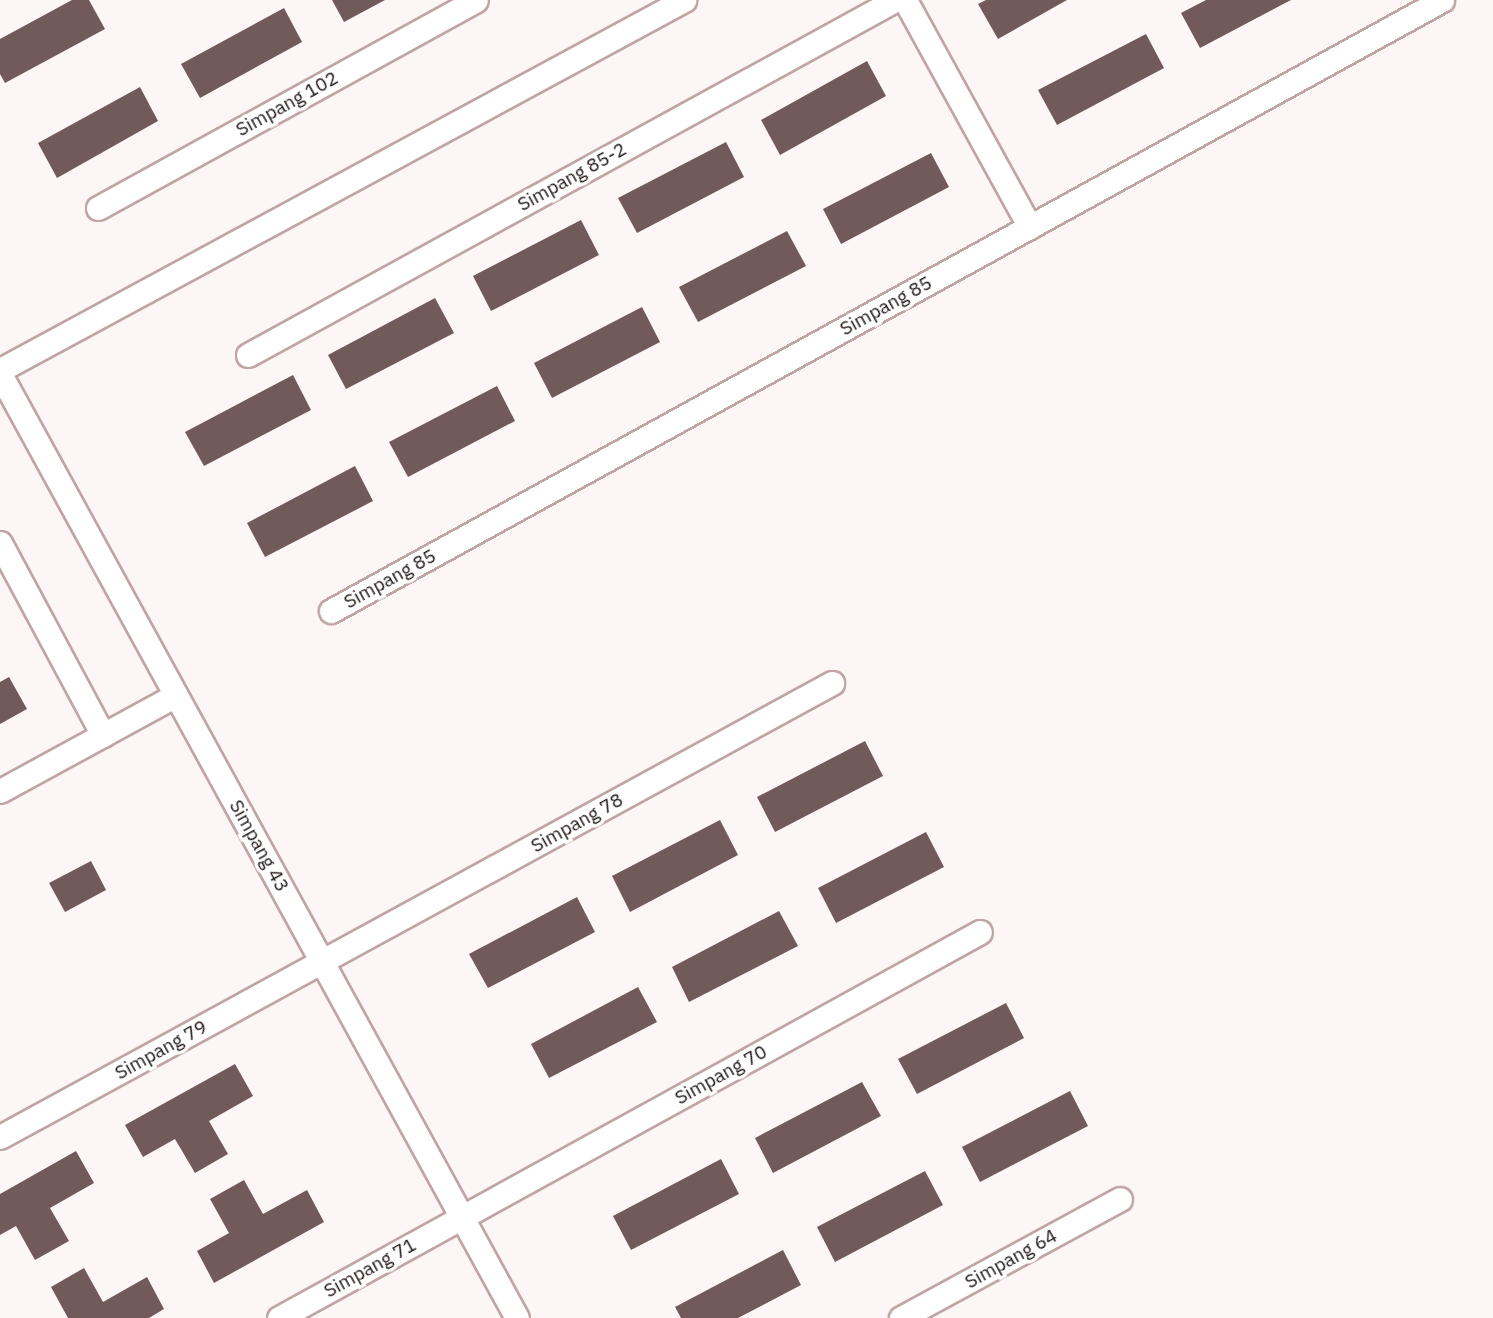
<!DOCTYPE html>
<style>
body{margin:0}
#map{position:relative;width:1493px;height:1318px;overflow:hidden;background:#fcf6f6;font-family:"IBM Plex Sans",sans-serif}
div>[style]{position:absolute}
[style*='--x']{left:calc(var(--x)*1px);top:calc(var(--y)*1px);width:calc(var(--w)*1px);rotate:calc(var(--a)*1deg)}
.building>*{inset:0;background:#725a5a}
.roads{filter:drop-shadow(2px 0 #bfa5a4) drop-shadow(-2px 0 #bfa5a4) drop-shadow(0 2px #bfa5a4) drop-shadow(0 -2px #bfa5a4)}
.street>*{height:23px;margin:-11.5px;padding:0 11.5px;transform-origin:11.5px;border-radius:11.5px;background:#fff}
span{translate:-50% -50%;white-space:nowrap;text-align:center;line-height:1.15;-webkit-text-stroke:7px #fff;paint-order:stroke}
.street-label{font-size:19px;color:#1e1414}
</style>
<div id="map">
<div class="building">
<div style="clip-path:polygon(72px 0,89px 0,105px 29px,5px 83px,0 74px,0 39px)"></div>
<div style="clip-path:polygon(332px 0,385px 0,344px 22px)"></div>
<div style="clip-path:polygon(986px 0,1067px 0,998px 39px,978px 4px)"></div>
<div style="clip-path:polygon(1206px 0,1291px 0,1200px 48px,1181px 13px)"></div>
<div style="clip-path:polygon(284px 8px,302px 42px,200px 98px,181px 64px)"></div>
<div style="clip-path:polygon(1146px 34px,1164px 68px,1057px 125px,1038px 90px)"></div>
<div style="clip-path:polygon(867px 61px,886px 96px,780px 155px,761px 120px)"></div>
<div style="clip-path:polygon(140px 87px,158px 121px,57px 178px,38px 143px)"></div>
<div style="clip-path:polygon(726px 142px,744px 177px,637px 233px,618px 198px)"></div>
<div style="clip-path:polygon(931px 153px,949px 187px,841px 244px,823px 209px)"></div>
<div style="clip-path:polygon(581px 220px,599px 255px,491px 311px,473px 276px)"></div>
<div style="clip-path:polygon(787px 231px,806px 266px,698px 322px,679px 287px)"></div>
<div style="clip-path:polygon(435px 298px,454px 333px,346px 389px,328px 355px)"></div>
<div style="clip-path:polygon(642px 307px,660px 342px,552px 398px,534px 363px)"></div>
<div style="clip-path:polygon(293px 375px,311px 410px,204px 466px,185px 432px)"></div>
<div style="clip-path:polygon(497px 386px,515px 421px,408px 477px,389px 442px)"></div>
<div style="clip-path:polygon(355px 466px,373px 501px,265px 557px,247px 523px)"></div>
<div style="clip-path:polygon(9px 677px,27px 709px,0 724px,0 682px)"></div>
<div style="clip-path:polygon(865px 741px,883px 776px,775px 832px,757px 797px)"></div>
<div style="clip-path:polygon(720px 820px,738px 855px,630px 912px,612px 876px)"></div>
<div style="clip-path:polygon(926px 832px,944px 867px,836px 923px,818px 888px)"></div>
<div style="clip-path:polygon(91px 861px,106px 890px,65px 912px,49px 883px)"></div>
<div style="clip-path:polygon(577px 897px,595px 932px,488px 988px,469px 954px)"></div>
<div style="clip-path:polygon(779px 911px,798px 946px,689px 1002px,672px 967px)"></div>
<div style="clip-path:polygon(638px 987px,657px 1022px,549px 1078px,531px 1044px)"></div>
<div style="clip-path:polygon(1006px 1003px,1024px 1038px,917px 1094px,898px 1059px)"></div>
<div style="clip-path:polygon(235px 1064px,253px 1096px,209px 1121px,228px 1154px,195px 1173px,175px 1139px,143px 1157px,125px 1125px)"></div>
<div style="clip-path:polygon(862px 1082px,881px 1116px,773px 1173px,755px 1138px)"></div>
<div style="clip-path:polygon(1070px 1091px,1088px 1126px,980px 1182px,962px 1147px)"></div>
<div style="clip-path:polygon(76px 1151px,94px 1183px,50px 1208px,69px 1241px,35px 1260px,16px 1226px,0 1235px,0 1194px)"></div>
<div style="clip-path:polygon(721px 1159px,739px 1194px,631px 1250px,613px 1216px)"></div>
<div style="clip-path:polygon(925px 1171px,943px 1205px,835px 1262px,817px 1227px)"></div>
<div style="clip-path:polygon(244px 1180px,263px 1214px,307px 1190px,324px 1222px,214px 1283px,197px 1251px,229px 1233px,210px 1199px)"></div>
<div style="clip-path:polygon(783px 1250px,801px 1285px,738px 1318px,681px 1318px,675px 1307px)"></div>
<div style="clip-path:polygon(84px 1268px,103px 1302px,147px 1277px,164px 1309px,149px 1318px,68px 1318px,51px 1287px)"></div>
</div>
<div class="roads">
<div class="street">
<div style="--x:905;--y:0;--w:259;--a:61.2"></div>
<div style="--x:98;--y:208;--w:431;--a:-28.8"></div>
<div style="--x:248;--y:355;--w:738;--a:-28.75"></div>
<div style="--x:0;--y:370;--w:778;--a:-28.41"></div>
<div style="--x:0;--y:374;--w:1076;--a:61.29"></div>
<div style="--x:0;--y:543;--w:218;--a:61.8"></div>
<div style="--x:331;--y:611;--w:1268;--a:-28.81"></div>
<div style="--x:0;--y:791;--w:200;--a:-28.6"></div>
<div style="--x:0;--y:1137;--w:948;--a:-28.62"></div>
<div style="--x:279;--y:1318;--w:800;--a:-28.84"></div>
<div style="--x:901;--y:1318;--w:249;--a:-28.5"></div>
</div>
</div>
<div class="street-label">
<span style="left:287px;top:104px;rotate:-29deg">Simpang 102</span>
<span style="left:572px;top:177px;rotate:-29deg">Simpang 85-2</span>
<span style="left:886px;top:306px;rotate:-29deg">Simpang 85</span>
<span style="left:390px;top:579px;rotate:-29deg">Simpang 85</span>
<span style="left:577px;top:823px;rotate:-29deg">Simpang 78</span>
<span style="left:259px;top:846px;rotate:61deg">Simpang 43</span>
<span style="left:161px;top:1050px;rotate:-29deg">Simpang 79</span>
<span style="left:721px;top:1075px;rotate:-29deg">Simpang 70</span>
<span style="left:1011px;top:1259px;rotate:-29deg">Simpang 64</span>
<span style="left:370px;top:1268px;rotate:-29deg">Simpang 71</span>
</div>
</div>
